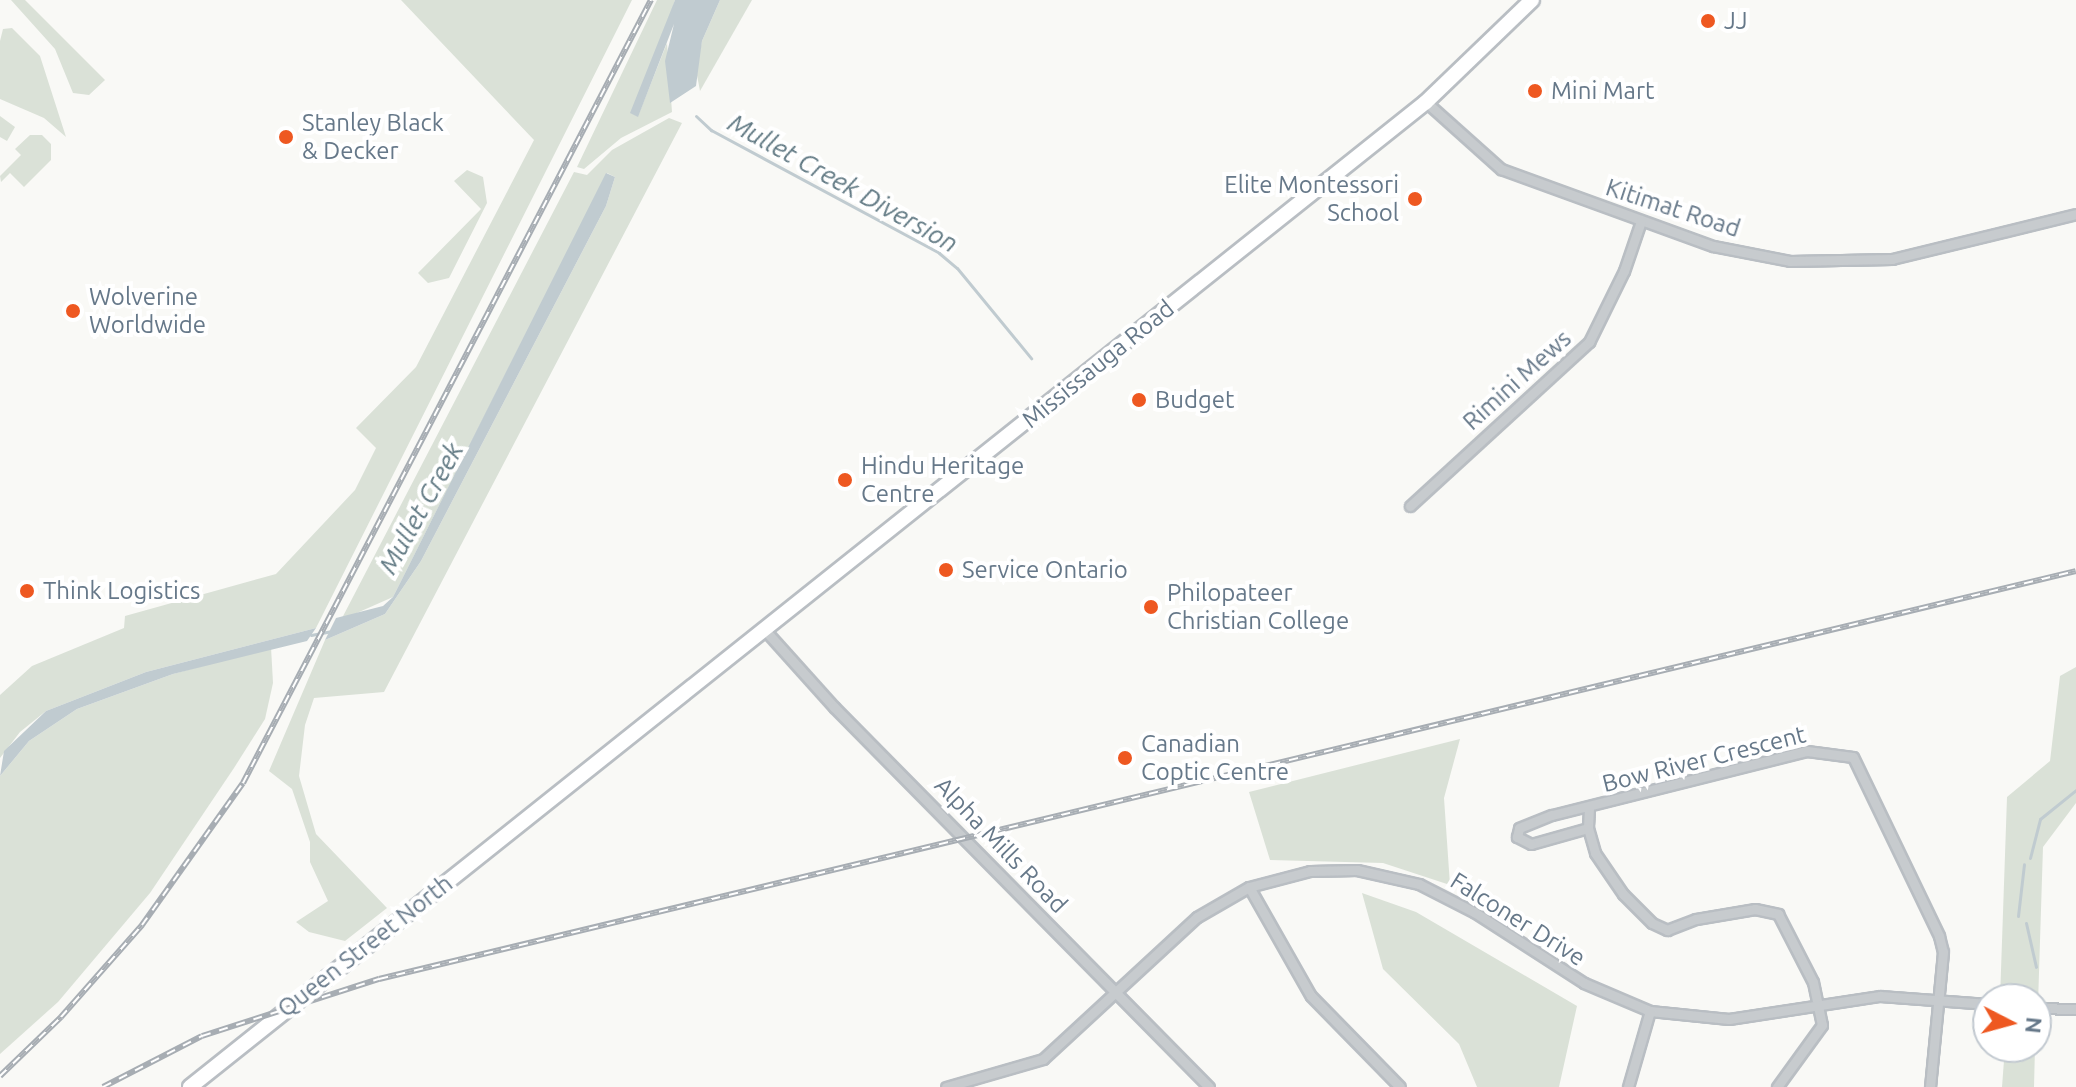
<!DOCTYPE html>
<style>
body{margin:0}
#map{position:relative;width:2076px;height:1087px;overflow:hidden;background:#f9f9f6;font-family:Ubuntu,sans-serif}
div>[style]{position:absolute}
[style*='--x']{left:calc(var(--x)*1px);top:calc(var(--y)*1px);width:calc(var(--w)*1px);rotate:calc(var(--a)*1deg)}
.green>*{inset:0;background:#dae1d7}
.water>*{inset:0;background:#c0cbd0}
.stream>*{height:3px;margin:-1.5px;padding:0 1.5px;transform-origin:1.5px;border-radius:1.5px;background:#c0cbd0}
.roads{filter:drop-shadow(2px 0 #b9bec3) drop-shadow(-2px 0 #b9bec3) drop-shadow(0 2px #b9bec3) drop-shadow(0 -2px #b9bec3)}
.minor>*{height:9px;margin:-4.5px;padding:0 4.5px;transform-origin:4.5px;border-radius:4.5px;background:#c7cbce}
.secondary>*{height:14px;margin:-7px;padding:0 7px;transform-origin:7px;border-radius:7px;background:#fff}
.rail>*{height:6px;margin-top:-3px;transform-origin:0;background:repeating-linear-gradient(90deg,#fff 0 9px,#a7adb3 0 18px);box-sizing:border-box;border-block:2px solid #a7adb3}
.dots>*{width:22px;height:22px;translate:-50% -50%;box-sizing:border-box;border:4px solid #fff;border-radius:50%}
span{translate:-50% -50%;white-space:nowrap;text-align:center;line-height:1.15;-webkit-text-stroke:8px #fff;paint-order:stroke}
.poi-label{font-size:24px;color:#667889}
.left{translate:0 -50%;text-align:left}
.right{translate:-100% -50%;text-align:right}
.street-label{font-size:24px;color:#667889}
.water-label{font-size:26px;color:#627a84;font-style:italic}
.north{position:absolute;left:1972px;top:983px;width:80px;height:80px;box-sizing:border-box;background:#fff;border:2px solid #c2c9d0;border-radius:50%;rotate:96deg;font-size:22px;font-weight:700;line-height:32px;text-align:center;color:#667889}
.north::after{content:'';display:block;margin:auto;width:28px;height:36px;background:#ee5821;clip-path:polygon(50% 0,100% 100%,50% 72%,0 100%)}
</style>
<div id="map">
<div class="green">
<div style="clip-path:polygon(11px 0,25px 0,105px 80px,89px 95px,73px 93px,55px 49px)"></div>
<div style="clip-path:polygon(401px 0,632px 0,316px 628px,146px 672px,46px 711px,20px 732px,0 758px,0 695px,32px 666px,124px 628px,125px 616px,276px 574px,355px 490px,376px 448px,356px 428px,416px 367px,534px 140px)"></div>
<div style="clip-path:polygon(657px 0,675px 0,638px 116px,667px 43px,672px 112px,621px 138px,584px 169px,577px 167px)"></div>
<div style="clip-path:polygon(720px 0,752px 0,700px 91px,696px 70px,702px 41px)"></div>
<div style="clip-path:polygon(12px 28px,40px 56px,66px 137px,44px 118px,0 99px,0 41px,3px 29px)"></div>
<div style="clip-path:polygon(0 116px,15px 127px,7px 141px,0 137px)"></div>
<div style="clip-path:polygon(669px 118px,682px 123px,384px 692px,314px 698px,305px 725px,299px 776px,316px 834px,387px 908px,345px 941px,309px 932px,296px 922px,328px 901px,310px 862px,310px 842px,292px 789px,269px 771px,325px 640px,385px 614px,421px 561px,606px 206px,615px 177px,607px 173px,393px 597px,341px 620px,574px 172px,587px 175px,612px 150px)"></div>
<div style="clip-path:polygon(30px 135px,42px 135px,51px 144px,51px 160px,24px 187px,10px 173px,1px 182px,0 176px,21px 155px,15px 149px)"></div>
<div style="clip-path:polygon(467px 170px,483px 177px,487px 203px,449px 278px,428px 283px,418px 273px,481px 209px,454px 181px)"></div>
<div style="clip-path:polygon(271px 647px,273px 683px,265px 719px,234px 768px,150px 893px,58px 1002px,0 1054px,0 776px,29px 741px,77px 709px,173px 674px)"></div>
<div style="clip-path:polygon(2076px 667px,2076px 803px,2043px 847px,2038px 1004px,2036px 999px,2000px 999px,2007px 797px,2050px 761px,2060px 676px)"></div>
<div style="clip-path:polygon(1460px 739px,1444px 798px,1450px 885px,1383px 863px,1270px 860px,1249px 792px)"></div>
<div style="clip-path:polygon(1362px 893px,1416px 912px,1577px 1006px,1559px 1087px,1477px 1087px,1459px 1044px,1383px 969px)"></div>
<div style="clip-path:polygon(2005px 1047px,2035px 1047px,2034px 1087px,2002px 1087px)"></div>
</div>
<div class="water">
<div style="clip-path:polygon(675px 0,720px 0,702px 41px,696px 86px,670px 103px,665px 61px,674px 24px,638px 117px,630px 113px)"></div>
<div style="clip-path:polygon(606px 173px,615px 177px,606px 206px,421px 561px,385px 614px,325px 640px,336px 618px,383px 606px,393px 597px)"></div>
<div style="clip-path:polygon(316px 628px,307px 641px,173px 674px,77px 709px,29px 741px,0 776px,4px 751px,46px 711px,146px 672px)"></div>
</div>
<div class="stream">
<div style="--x:696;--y:116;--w:21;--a:43"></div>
<div style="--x:711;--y:130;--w:259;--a:28.3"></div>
<div style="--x:939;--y:253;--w:23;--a:40"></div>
<div style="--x:957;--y:268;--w:117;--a:50.6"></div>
<div style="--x:311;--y:635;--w:20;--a:-11"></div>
<div style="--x:2030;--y:858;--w:40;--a:-75.6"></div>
<div style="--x:2040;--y:819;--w:46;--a:-38.9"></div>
<div style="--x:2018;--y:916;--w:52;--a:-83.4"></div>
<div style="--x:2026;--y:923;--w:45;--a:77.2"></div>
</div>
<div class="roads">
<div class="minor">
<div style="--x:1426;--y:102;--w:101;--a:41.8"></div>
<div style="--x:1501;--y:169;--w:226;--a:20"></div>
<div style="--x:1713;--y:246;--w:78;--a:11"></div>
<div style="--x:1790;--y:261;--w:102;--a:-1.1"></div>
<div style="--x:1892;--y:259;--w:189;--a:-13.7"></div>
<div style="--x:1410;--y:506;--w:243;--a:-42.5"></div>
<div style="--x:1589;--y:342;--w:79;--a:-63.8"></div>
<div style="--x:1624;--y:271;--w:53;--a:-71.2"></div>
<div style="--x:764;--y:629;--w:105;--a:48.1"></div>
<div style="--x:834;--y:707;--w:534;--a:45.38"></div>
<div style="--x:1589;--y:808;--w:20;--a:93"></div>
<div style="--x:1588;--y:828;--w:59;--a:164.3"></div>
<div style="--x:1531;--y:844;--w:16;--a:-153"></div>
<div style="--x:1517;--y:837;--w:9;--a:-77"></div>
<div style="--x:1519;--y:828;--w:35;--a:-22"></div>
<div style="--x:1552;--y:815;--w:263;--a:-14.1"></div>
<div style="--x:1807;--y:751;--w:46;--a:7.4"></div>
<div style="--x:1853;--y:757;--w:199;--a:64.3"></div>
<div style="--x:1939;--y:936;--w:16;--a:76"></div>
<div style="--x:1943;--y:952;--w:136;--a:95.5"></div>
<div style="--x:1588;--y:828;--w:26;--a:74"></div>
<div style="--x:1595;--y:853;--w:50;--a:55.7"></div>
<div style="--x:1623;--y:894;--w:41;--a:45"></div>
<div style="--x:1652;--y:923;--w:17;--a:25"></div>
<div style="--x:1667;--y:930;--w:31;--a:-21"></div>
<div style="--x:1696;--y:919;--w:60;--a:-9.6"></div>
<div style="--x:1755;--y:909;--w:24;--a:12"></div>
<div style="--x:1778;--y:914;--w:76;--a:62.8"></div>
<div style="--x:1813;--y:982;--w:44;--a:78.2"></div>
<div style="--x:1822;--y:1025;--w:77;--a:126"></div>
<div style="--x:1249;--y:887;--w:125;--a:60.4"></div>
<div style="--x:1311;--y:996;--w:127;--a:45.6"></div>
<div style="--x:2036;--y:1008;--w:40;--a:1.4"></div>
<div style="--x:946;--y:1087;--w:101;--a:-16.1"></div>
<div style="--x:1043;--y:1059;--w:209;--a:-42.7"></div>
<div style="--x:1197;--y:917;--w:60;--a:-30"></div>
<div style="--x:1249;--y:887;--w:63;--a:-14.7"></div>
<div style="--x:1310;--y:871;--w:47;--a:-1.2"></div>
<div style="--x:1357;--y:870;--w:64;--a:12.7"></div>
<div style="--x:1419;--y:884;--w:62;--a:27"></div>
<div style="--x:1474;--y:912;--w:131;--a:32.8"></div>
<div style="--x:1584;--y:983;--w:72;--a:23"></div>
<div style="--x:1650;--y:1011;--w:79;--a:5.8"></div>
<div style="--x:1729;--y:1019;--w:153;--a:-8.7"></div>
<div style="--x:1880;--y:996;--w:108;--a:4.2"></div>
<div style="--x:1628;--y:1087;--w:79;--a:-73.9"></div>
</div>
<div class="secondary">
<div style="--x:190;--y:1087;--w:1580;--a:-38.55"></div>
<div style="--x:1426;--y:102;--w:147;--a:-43.9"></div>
</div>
</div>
<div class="rail">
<div style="--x:0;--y:1076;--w:85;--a:-44"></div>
<div style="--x:61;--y:1017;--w:123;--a:-48.6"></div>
<div style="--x:142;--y:925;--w:174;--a:-54.6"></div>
<div style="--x:243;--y:783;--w:883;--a:-62.48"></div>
<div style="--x:103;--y:1087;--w:111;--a:-27.3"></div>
<div style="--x:202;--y:1036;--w:186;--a:-17.9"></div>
<div style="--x:379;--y:979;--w:1745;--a:-13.52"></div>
</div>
<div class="dots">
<div style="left:1708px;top:21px;background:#ee5821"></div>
<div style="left:1535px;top:91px;background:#ee5821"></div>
<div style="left:286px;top:137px;background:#ee5821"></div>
<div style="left:1415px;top:199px;background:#ee5821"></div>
<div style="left:73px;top:311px;background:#ee5821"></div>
<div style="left:1139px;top:400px;background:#ee5821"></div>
<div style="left:845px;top:480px;background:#ee5821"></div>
<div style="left:946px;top:570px;background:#ee5821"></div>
<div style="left:27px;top:591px;background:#ee5821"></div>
<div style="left:1151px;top:607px;background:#ee5821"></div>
<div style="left:1125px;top:758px;background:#ee5821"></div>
</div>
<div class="poi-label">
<span class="left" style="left:1724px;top:21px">JJ</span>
<span class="left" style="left:1551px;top:91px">Mini Mart</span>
<span class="left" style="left:302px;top:137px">Stanley Black<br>&amp; Decker</span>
<span class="right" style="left:1399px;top:199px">Elite Montessori<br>School</span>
<span class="left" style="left:89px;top:311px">Wolverine<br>Worldwide</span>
<span class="left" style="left:1155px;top:400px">Budget</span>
<span class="left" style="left:861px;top:480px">Hindu Heritage<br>Centre</span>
<span class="left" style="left:962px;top:570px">Service Ontario</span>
<span class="left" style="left:43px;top:591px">Think Logistics</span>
<span class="left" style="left:1167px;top:607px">Philopateer<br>Christian College</span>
<span class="left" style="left:1141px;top:758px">Canadian<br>Coptic Centre</span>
</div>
<div class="street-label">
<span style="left:1673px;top:208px;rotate:18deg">Kitimat Road</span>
<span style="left:1098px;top:364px;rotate:-39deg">Mississauga Road</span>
<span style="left:1517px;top:380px;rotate:-42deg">Rimini Mews</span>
<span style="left:1704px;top:759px;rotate:-14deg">Bow River Crescent</span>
<span style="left:1001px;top:845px;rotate:46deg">Alpha Mills Road</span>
<span style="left:1518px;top:919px;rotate:32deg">Falconer Drive</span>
<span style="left:365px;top:946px;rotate:-38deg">Queen Street North</span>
</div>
<div class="water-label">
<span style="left:843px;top:183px;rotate:29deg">Mullet Creek Diversion</span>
<span style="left:421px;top:508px;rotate:-61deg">Mullet Creek</span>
</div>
<div class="north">N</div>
</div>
